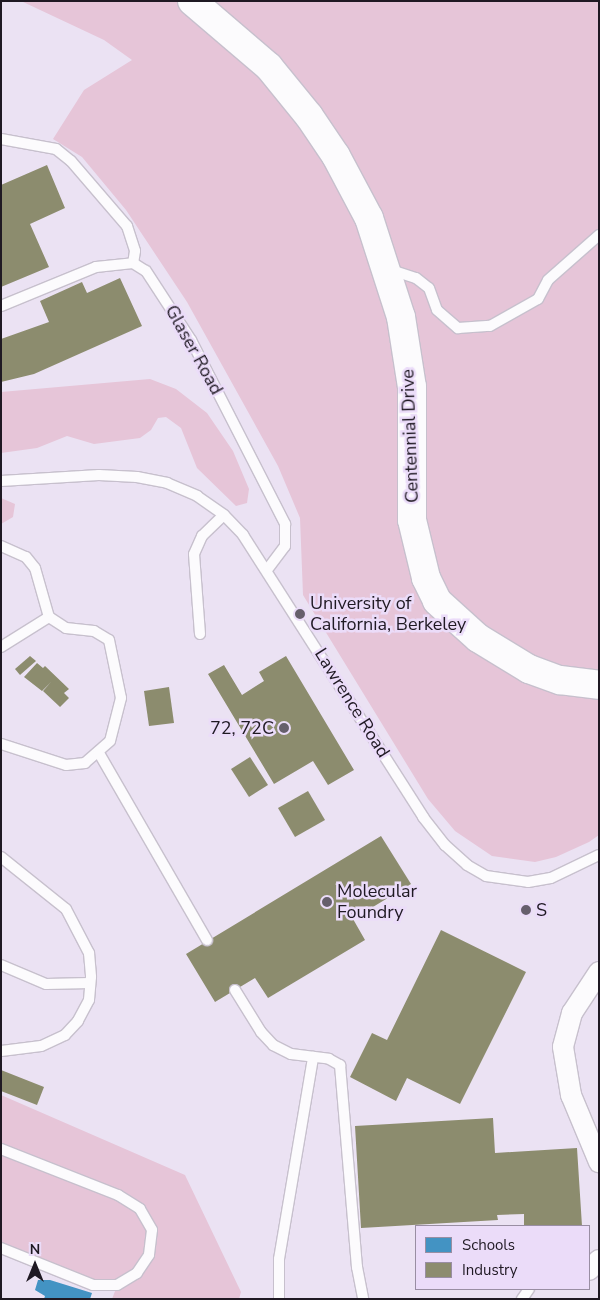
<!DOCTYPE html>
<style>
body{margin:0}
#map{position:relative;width:600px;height:1300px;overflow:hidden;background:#ebe2f3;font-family:"Nunito Sans",sans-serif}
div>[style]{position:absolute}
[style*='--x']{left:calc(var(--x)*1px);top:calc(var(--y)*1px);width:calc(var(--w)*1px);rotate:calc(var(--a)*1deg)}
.green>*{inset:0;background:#e6c5d8}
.schools>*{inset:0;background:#4393c3}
.industry>*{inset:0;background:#8c8c6e}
.roads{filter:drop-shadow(1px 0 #c7c0cd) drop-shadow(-1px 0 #c7c0cd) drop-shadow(0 1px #c7c0cd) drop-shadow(0 -1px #c7c0cd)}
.lane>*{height:10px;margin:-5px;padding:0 5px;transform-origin:5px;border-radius:5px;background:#fcfbfd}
.street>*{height:20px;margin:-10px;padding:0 10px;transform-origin:10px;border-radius:10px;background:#fcfbfd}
.secondary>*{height:28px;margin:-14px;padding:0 14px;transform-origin:14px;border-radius:14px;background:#fcfbfd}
.dots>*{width:14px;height:14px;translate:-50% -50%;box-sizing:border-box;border:2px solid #ebdcf9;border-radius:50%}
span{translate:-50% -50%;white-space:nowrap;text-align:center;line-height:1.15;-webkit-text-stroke:5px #ebdcf9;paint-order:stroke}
.street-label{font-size:18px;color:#1f1923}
.poi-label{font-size:18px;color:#1f1923}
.left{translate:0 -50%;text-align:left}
.right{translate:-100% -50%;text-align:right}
.frame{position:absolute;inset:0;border:2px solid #1f1923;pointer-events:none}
.legend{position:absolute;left:415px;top:1225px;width:175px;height:65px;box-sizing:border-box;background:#ebdcf9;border:1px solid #998ea3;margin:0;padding:6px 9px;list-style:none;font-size:15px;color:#1f1923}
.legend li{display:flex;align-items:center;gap:10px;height:25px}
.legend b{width:25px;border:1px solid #998ea3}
.north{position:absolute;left:10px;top:1240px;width:50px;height:50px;-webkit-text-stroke:4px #ebdcf9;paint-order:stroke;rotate:0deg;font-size:14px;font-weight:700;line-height:20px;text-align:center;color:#1f1923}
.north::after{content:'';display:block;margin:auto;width:18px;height:22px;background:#1f1923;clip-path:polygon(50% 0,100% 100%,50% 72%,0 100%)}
</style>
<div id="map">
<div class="green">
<div style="clip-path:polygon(21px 1px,599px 1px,599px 835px,589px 842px,556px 857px,535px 862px,492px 856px,455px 831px,428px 799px,303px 595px,300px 518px,278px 466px,187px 302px,126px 210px,82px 157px,53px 139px,84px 90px,132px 60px,104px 40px)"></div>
<div style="clip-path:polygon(150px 379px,176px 389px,207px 413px,233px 451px,249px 489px,247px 503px,236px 506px,197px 468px,181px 428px,166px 417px,158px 418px,151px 430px,140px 438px,94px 444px,67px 436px,37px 448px,1px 453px,1px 392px)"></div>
<div style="clip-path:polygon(1px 498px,15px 504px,13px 517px,1px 524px)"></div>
<div style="clip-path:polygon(1px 1095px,185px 1175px,241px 1292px,239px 1299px,112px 1299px,117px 1286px,93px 1285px,1px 1248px)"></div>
</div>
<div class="schools">
<div style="clip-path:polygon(38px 1280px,50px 1280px,92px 1293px,90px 1299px,44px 1299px,45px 1296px,35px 1290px)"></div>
</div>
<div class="industry">
<div style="clip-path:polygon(47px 165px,65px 208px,30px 224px,49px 267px,1px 287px,1px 185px)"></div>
<div style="clip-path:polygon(120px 278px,142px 326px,34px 374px,1px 382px,1px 339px,49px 322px,40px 301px,82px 282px,87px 293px)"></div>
<div style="clip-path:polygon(30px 656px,36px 661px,20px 675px,15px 669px)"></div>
<div style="clip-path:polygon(286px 656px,354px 770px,328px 785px,313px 761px,274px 784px,208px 674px,224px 665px,242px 695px,264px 681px,259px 672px)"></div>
<div style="clip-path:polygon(37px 663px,43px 668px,45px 666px,69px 689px,64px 693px,69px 698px,60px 707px,43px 691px,51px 682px,42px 691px,24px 677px)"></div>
<div style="clip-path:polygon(169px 687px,174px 723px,149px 726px,144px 691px)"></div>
<div style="clip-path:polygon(250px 757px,268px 785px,249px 797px,231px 769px)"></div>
<div style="clip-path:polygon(308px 791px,325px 820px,295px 837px,278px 808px)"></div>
<div style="clip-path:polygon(381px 836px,411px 884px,353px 919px,365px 940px,268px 998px,255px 978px,215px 1002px,186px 954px)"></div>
<div style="clip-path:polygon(441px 930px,526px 972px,460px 1104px,407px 1078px,396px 1101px,350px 1077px,372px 1033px,387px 1040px)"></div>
<div style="clip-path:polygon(1px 1070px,44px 1087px,37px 1105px,1px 1091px)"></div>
<div style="clip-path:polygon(493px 1118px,495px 1153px,577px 1148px,582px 1226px,524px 1226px,524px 1214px,497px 1215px,498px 1220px,361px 1228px,355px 1126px)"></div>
</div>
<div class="roads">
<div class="lane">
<div style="--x:1;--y:139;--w:56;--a:10.3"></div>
<div style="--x:56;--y:149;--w:19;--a:39"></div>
<div style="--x:71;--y:161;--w:86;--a:49.3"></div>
<div style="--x:127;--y:226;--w:26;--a:72"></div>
<div style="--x:135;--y:251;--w:12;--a:99"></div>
<div style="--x:388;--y:269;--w:29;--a:18"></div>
<div style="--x:416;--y:278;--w:16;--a:38"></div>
<div style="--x:429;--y:288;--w:23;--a:70"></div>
<div style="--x:437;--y:310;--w:28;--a:41"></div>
<div style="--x:458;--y:328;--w:32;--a:-4"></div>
<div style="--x:490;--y:326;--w:55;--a:-29.4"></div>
<div style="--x:538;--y:299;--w:21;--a:-62"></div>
<div style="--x:548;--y:280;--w:68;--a:-41.4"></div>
<div style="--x:1;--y:306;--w:103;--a:-22.3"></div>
<div style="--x:96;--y:267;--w:37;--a:-6"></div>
<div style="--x:133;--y:263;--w:15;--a:32"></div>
<div style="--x:146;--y:271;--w:82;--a:56.9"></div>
<div style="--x:191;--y:340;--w:207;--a:62.9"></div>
<div style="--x:285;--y:524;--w:22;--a:90"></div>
<div style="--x:285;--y:546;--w:30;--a:127"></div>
<div style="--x:1;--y:481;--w:98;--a:-3.5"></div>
<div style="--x:99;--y:475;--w:38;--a:3"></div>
<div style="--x:137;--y:477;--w:31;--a:11"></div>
<div style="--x:167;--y:483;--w:33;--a:23"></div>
<div style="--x:197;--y:496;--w:33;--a:35"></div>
<div style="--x:224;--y:515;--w:28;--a:46"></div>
<div style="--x:243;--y:535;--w:335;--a:57.4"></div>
<div style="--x:423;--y:817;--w:36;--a:52"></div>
<div style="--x:445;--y:845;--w:30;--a:42"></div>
<div style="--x:467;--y:865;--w:22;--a:30"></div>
<div style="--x:486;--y:876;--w:42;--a:8.1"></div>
<div style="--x:528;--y:882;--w:23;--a:-10"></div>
<div style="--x:551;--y:878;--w:53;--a:-25.6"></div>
<div style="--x:1;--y:546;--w:27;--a:24"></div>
<div style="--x:26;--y:557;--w:14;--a:51"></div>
<div style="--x:35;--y:568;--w:51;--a:74.1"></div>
<div style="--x:49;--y:617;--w:20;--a:33"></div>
<div style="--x:66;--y:628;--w:28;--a:6"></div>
<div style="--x:94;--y:631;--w:17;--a:31"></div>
<div style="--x:109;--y:640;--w:59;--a:78.3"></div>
<div style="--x:121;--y:698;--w:44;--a:104.3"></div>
<div style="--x:110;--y:741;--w:33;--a:139"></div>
<div style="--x:85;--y:763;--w:19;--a:174"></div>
<div style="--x:66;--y:765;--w:68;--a:-162.1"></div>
<div style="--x:200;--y:634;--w:80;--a:-94.3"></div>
<div style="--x:194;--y:554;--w:20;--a:-66"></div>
<div style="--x:202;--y:536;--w:30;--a:-44"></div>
<div style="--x:1;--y:647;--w:57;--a:-32"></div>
<div style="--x:99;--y:753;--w:216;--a:60"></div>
<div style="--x:1;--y:857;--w:83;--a:38.7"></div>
<div style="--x:66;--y:909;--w:50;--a:62.4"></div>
<div style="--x:89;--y:953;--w:24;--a:85"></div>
<div style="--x:91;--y:977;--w:23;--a:95"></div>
<div style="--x:89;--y:1000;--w:24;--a:118"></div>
<div style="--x:78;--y:1021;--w:19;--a:133"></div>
<div style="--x:65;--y:1035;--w:26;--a:155"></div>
<div style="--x:41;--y:1046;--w:40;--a:172.9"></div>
<div style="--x:1;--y:965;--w:49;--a:22.9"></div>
<div style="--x:46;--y:984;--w:44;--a:-1.3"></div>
<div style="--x:235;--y:990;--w:49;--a:58.2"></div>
<div style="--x:261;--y:1032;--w:18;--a:47"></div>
<div style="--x:273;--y:1045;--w:20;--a:27"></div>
<div style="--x:291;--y:1054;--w:38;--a:7"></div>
<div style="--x:329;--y:1059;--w:13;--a:29"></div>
<div style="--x:340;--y:1065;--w:203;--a:85.2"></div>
<div style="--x:357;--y:1267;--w:33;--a:79"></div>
<div style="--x:1;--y:1149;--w:126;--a:21.5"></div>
<div style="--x:118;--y:1195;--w:26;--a:32"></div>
<div style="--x:140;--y:1209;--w:24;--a:60"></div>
<div style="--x:152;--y:1230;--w:25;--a:97"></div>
<div style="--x:149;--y:1255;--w:22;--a:124"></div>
<div style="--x:137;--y:1273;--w:23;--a:149"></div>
<div style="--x:117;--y:1285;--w:24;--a:180"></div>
<div style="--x:93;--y:1285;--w:99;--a:-158.1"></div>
<div style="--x:279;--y:1299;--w:40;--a:-90"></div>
<div style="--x:279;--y:1259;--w:205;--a:-80.4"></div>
<div style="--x:522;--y:1299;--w:12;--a:-55"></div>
</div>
<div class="street">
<div style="--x:599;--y:972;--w:49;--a:123.4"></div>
<div style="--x:572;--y:1013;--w:35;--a:105"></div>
<div style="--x:563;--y:1047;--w:49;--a:80.5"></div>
<div style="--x:571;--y:1095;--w:73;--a:67.3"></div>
<div style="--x:589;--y:1270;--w:14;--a:-45"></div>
</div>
<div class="secondary">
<div style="--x:192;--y:1;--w:101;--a:40.6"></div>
<div style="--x:269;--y:67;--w:63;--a:50.8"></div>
<div style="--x:309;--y:116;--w:48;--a:56"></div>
<div style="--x:336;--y:156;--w:70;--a:62"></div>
<div style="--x:369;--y:218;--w:104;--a:72.1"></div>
<div style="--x:401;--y:317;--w:71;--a:81.1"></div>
<div style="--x:412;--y:387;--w:133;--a:90"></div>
<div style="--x:412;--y:520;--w:60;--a:76.4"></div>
<div style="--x:426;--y:578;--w:25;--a:64"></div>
<div style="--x:437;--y:601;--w:55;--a:42.1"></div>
<div style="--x:478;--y:638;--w:60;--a:31.3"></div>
<div style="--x:529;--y:669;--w:33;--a:20"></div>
<div style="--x:560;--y:680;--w:39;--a:7"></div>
</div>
</div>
<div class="dots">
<div style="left:300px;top:614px;background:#665f6c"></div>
<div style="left:284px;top:728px;background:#665f6c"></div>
<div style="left:327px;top:902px;background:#665f6c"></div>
<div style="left:526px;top:910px;background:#665f6c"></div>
</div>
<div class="street-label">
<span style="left:194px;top:350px;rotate:61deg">Glaser Road</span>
<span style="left:410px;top:436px;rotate:-92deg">Centennial Drive</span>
<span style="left:352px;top:703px;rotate:58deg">Lawrence Road</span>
</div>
<div class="poi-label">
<span class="left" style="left:310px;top:614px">University of<br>California, Berkeley</span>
<span class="right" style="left:274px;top:728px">72, 72C</span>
<span class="left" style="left:337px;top:902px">Molecular<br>Foundry</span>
<span class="left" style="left:536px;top:910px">S</span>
</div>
<div class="frame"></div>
<ul class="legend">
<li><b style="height:14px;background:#4393c3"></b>Schools</li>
<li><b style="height:14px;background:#8c8c6e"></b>Industry</li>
</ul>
<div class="north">N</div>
</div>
